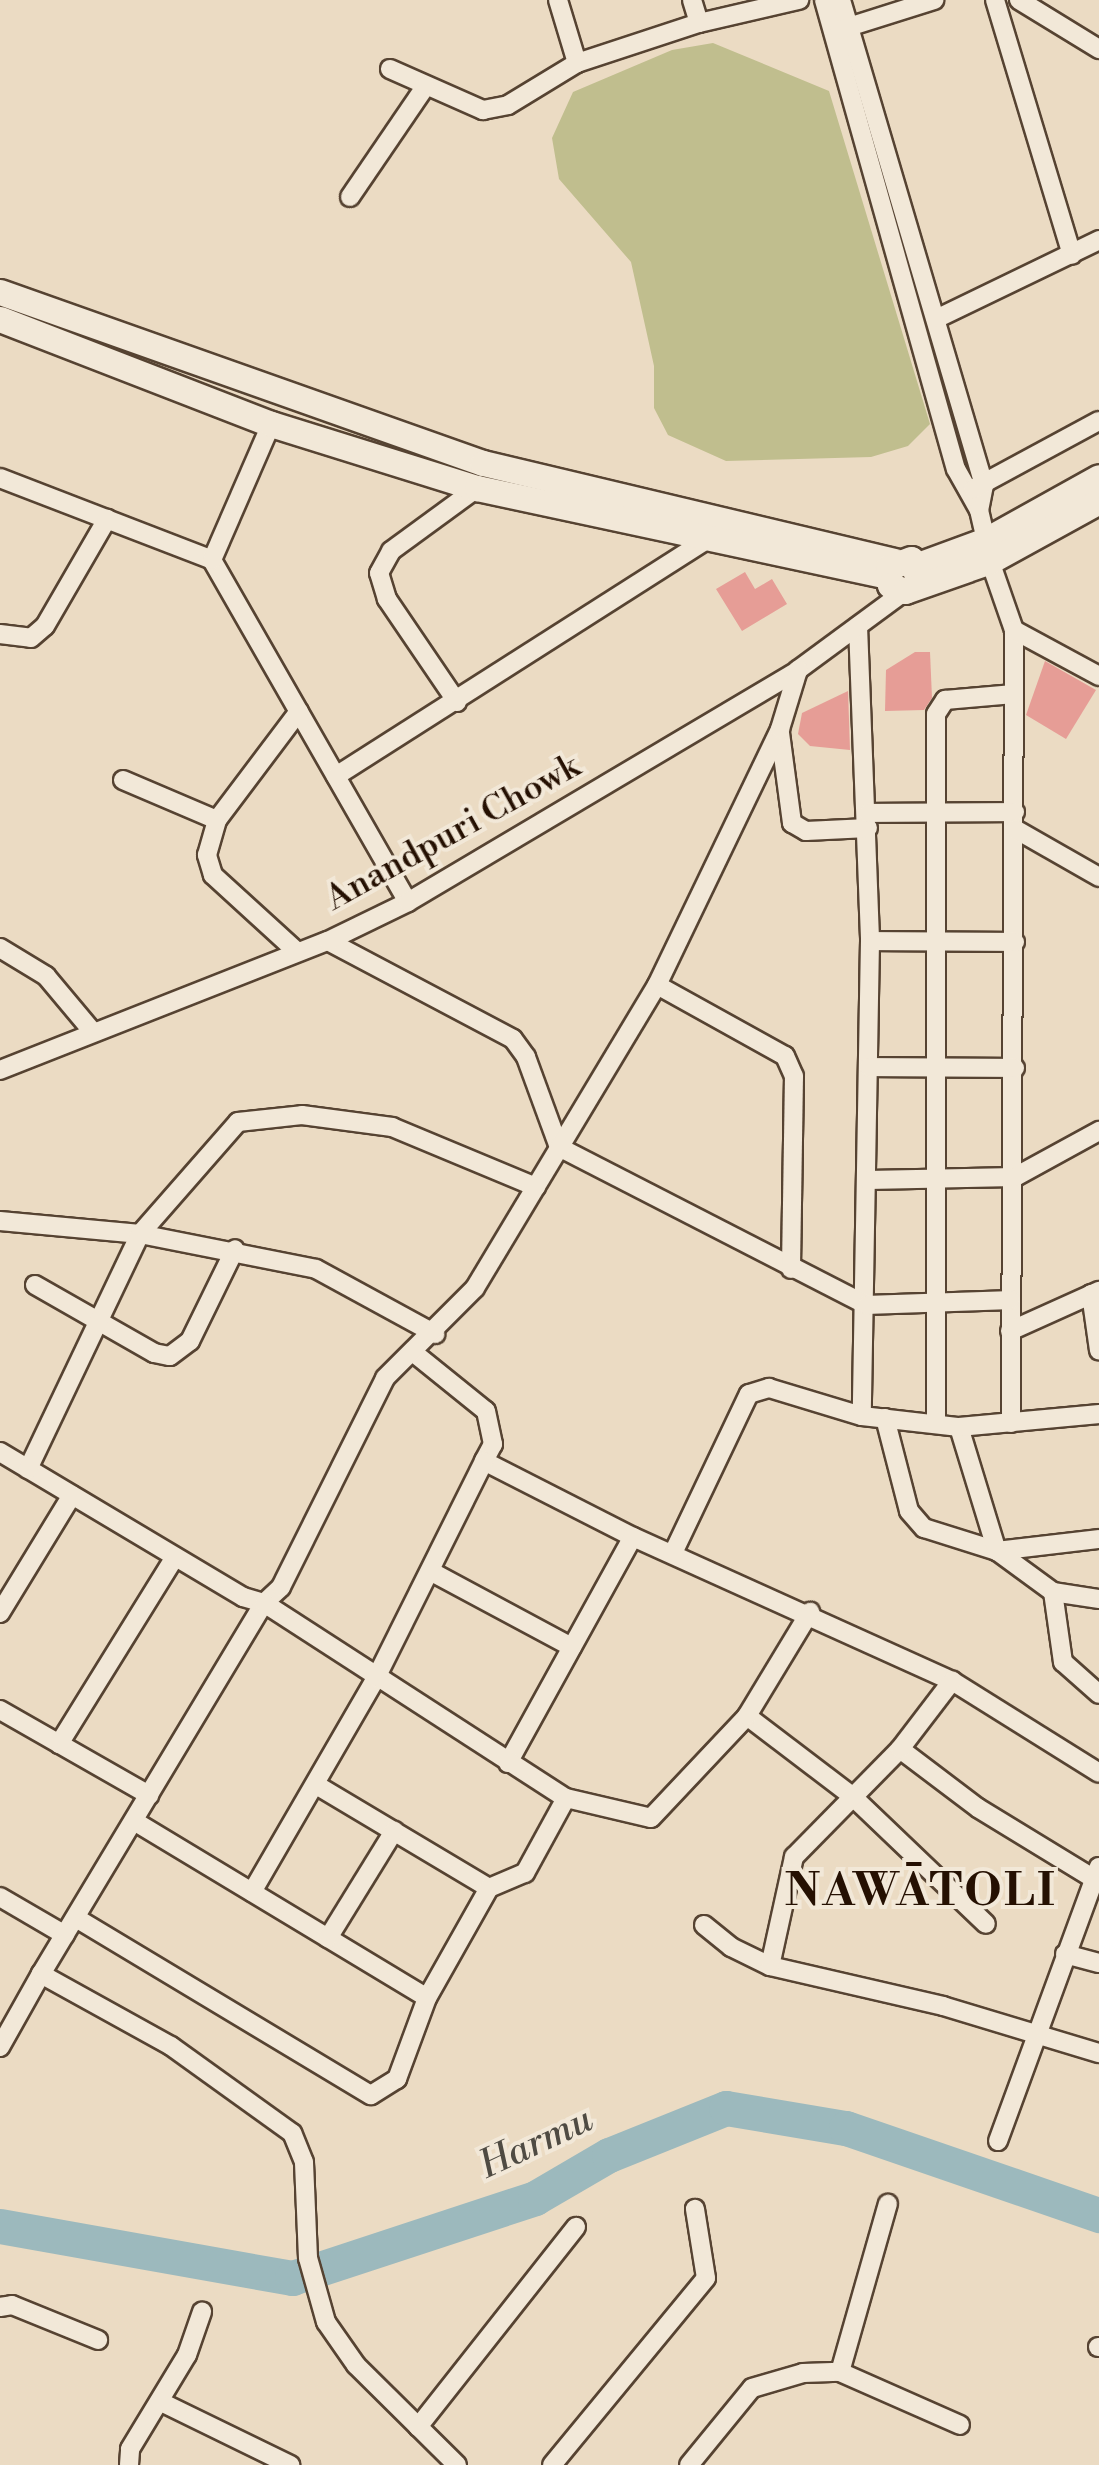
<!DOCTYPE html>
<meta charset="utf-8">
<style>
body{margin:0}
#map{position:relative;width:1099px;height:2465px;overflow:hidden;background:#ebdbc3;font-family:"Libre Bodoni",serif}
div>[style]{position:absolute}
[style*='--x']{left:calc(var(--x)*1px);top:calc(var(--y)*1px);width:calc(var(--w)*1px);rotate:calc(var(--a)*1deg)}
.green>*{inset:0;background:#c0be8e}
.river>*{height:35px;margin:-17.5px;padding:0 17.5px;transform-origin:17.5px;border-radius:17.5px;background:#9cb9bd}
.building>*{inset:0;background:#e69d96}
.roads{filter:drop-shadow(2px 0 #564332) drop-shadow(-2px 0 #564332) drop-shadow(0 2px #564332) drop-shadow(0 -2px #564332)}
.minor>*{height:18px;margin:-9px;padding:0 9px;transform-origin:9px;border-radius:9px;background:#f2e8d8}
.secondary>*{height:25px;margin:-12.5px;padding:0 12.5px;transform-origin:12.5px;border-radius:12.5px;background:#f2e8d8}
span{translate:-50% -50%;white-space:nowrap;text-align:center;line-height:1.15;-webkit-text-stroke:8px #f2e8d8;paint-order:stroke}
.street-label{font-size:35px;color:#251002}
.water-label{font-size:38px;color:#4f4b43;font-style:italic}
.district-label{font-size:45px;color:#251002;font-weight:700;letter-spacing:2.5px}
</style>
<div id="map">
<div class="green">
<div style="clip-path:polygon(713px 43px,829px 91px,930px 424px,908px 446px,871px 457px,726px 461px,668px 435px,654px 408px,654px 366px,631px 262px,559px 179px,552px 138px,573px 92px,672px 50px)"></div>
</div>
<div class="river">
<div style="--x:0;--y:2226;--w:297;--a:10.1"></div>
<div style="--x:292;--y:2278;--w:256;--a:-18.2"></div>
<div style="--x:535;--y:2198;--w:86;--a:-30.2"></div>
<div style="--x:609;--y:2155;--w:126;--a:-21.9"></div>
<div style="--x:726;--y:2108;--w:122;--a:9.5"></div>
<div style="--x:846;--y:2128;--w:268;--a:19"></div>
</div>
<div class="building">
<div style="clip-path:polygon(745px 572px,755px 589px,772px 579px,787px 604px,742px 631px,716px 589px)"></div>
<div style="clip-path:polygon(915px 652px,930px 652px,932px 698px,924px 710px,885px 711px,886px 670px)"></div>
<div style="clip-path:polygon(1045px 661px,1096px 690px,1066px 739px,1026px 715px)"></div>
<div style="clip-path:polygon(848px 691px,850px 750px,810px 746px,798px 734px,802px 713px)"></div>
</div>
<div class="roads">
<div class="minor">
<div style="--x:558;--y:0;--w:66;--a:73.2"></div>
<div style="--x:692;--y:0;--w:24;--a:73"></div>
<div style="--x:824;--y:0;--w:487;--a:74.3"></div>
<div style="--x:956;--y:469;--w:47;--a:60.7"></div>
<div style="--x:841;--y:0;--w:506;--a:73.57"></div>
<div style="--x:984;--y:485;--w:25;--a:101"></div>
<div style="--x:979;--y:510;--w:31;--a:77"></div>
<div style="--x:995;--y:0;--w:266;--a:73.2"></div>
<div style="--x:1019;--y:0;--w:94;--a:31.5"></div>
<div style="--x:839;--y:30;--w:100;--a:-17.5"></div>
<div style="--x:390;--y:69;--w:102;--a:23.8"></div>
<div style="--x:483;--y:110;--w:25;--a:-11"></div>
<div style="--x:508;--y:105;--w:81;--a:-31.3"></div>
<div style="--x:577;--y:63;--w:128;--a:-18.2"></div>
<div style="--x:699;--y:23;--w:103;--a:-13"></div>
<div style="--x:350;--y:197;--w:133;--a:-55.7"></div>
<div style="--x:938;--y:318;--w:179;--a:-25.8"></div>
<div style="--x:0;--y:478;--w:227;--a:21.1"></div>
<div style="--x:212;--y:560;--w:394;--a:60.2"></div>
<div style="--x:973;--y:489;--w:143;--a:-28.4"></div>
<div style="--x:212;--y:560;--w:148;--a:-66.5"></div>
<div style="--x:990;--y:561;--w:73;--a:70.8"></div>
<div style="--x:1014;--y:630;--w:793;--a:90.22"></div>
<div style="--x:858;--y:626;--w:315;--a:87.8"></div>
<div style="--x:870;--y:941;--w:475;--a:91"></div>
<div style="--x:1014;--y:630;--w:97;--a:28.4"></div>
<div style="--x:0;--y:634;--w:31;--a:7"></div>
<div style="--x:31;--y:638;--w:18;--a:-41"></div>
<div style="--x:45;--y:626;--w:124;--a:-59.9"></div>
<div style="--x:457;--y:702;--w:125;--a:-124.2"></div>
<div style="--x:387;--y:599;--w:27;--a:-107"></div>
<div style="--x:379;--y:573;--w:25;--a:-61"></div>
<div style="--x:391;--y:551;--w:107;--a:-36.2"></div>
<div style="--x:780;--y:733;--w:91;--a:82.4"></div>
<div style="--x:792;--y:823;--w:16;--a:30"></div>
<div style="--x:806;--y:831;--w:62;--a:-2.8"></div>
<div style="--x:336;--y:776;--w:441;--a:-32.5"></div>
<div style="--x:123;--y:780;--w:102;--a:23.1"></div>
<div style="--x:868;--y:813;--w:147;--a:-0.4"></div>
<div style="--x:1015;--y:829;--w:97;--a:29.7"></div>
<div style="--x:328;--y:941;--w:209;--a:27.9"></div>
<div style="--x:513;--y:1039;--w:22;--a:54"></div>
<div style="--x:526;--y:1057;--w:96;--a:69.9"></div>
<div style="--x:559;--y:1147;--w:346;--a:27.2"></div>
<div style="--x:867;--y:1305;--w:144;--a:-2"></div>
<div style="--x:870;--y:941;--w:145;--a:0.4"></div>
<div style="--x:0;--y:948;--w:54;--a:31.3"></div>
<div style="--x:46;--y:976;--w:73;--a:50"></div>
<div style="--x:294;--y:949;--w:110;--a:-137.6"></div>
<div style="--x:213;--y:875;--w:21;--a:-107"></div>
<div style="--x:207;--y:855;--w:36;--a:-74"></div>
<div style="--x:217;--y:820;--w:136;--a:-53"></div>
<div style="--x:657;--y:985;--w:146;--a:29"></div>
<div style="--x:785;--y:1056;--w:22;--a:66"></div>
<div style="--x:794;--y:1076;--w:193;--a:90.9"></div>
<div style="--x:869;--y:1067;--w:146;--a:0.4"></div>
<div style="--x:0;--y:1070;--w:352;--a:-21.5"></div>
<div style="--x:328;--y:941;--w:89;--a:-26"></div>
<div style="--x:408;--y:902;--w:454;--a:-30.7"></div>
<div style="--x:798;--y:670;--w:133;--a:-36.4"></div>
<div style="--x:868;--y:1180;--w:147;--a:-1.2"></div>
<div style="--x:1015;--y:1177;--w:96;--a:-28.7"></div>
<div style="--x:0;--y:1221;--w:141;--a:5.3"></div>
<div style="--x:140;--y:1234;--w:179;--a:11.2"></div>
<div style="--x:316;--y:1269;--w:136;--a:28.6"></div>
<div style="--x:35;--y:1285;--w:137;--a:29.7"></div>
<div style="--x:154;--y:1353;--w:16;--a:11"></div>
<div style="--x:170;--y:1356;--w:25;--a:-37"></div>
<div style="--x:190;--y:1341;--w:102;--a:-63.9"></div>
<div style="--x:1091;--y:1294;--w:57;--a:81.9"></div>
<div style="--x:1010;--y:1331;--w:98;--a:-24.2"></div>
<div style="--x:414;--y:1353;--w:92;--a:38.9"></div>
<div style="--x:486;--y:1411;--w:34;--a:78"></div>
<div style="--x:493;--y:1444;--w:19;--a:118"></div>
<div style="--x:484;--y:1461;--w:167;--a:27"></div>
<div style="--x:633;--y:1537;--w:350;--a:24.3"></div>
<div style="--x:952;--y:1681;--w:173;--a:32"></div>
<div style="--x:885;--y:1418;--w:96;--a:75.5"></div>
<div style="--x:909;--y:1511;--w:23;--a:49"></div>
<div style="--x:924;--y:1528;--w:77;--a:17.5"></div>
<div style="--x:997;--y:1551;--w:103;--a:-6.7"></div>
<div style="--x:936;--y:1424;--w:710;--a:-90"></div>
<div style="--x:936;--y:714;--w:17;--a:-57"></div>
<div style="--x:945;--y:700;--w:69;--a:-5"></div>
<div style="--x:959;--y:1427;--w:130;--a:73"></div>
<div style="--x:997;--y:1551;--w:69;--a:36.2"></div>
<div style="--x:1053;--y:1592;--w:47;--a:8.7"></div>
<div style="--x:0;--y:1452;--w:283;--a:30.8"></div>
<div style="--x:243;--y:1597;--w:22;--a:16"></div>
<div style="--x:264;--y:1603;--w:23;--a:-43"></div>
<div style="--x:281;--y:1587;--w:233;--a:-63.5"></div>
<div style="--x:385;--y:1378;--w:127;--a:-45"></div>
<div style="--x:475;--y:1288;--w:353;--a:-59"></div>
<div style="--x:657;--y:985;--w:284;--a:-64.3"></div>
<div style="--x:780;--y:729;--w:62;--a:-73"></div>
<div style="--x:28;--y:1469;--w:260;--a:-64.5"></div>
<div style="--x:140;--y:1234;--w:149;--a:-48.8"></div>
<div style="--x:238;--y:1122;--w:64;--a:-6.2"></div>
<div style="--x:302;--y:1115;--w:91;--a:7.6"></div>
<div style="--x:392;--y:1127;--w:156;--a:22.6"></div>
<div style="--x:674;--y:1551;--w:174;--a:-64.5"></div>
<div style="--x:749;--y:1394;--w:21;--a:-17"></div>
<div style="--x:769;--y:1388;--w:97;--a:16.8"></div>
<div style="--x:862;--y:1416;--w:98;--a:6.5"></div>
<div style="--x:959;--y:1427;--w:141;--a:-5.3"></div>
<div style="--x:430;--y:1571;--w:161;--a:28.2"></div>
<div style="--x:1053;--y:1592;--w:71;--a:81.9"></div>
<div style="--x:1063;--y:1662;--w:48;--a:41.6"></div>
<div style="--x:0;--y:1613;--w:138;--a:-58.6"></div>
<div style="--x:0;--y:1710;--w:172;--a:29.7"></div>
<div style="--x:747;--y:1716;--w:132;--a:37.3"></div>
<div style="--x:852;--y:1796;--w:185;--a:43.7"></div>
<div style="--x:59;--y:1744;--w:220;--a:-58.2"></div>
<div style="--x:900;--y:1749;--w:98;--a:37.1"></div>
<div style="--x:978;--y:1808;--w:142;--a:31.4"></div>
<div style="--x:508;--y:1763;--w:258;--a:-61.1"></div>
<div style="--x:318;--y:1786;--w:199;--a:30.8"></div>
<div style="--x:134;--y:1821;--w:342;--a:31.1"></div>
<div style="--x:252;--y:1892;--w:247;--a:-59.9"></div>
<div style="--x:376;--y:1678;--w:242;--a:-63.5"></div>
<div style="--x:0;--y:1897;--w:75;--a:30.3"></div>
<div style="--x:76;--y:1918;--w:344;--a:31"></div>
<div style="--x:371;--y:2095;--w:31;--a:-32"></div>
<div style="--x:397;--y:2079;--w:86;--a:-69.7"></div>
<div style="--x:427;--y:1998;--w:126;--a:-60.6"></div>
<div style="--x:489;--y:1888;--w:39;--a:-23"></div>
<div style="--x:525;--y:1873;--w:85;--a:-61.3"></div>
<div style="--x:704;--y:1925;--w:35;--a:39"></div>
<div style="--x:731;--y:1947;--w:43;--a:26"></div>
<div style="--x:770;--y:1966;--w:178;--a:13"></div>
<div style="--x:943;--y:2006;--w:163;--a:16.8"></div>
<div style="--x:328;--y:1938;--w:126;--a:-58.3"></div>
<div style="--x:1065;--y:1954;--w:35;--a:15"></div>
<div style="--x:770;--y:1966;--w:112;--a:-77.6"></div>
<div style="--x:794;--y:1857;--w:151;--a:-45.5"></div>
<div style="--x:900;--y:1749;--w:86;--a:-52.6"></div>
<div style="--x:0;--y:2047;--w:84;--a:-60.7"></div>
<div style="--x:998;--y:2141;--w:292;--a:-69.8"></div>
<div style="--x:0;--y:2307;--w:12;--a:-9"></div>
<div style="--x:12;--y:2305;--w:93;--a:22.1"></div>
<div style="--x:1098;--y:2347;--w:1;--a:0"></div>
<div style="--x:840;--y:2372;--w:175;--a:-74.1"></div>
<div style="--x:161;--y:2402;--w:144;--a:26"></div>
<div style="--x:418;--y:2427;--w:255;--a:-51.7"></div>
<div style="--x:129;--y:2465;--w:16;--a:-86"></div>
<div style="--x:130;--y:2449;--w:110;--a:-58.8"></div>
<div style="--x:187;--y:2355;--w:46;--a:-70.8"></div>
<div style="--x:457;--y:2465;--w:142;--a:-135.3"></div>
<div style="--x:356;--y:2365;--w:52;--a:-124.9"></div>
<div style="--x:326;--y:2322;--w:66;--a:-105.7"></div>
<div style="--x:308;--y:2258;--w:96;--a:-92.4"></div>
<div style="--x:304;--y:2162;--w:31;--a:-112"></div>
<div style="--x:292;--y:2133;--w:149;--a:-144.3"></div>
<div style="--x:171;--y:2046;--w:149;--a:-151"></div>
<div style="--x:41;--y:1974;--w:433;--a:-59"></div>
<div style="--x:264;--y:1603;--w:359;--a:32.9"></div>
<div style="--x:566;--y:1798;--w:87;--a:13.2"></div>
<div style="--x:651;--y:1818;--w:140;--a:-46.7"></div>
<div style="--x:747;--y:1716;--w:122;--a:-58.8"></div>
<div style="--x:552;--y:2465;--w:242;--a:-50.5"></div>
<div style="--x:706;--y:2278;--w:70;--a:-99.1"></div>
<div style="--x:689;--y:2465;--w:99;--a:-50.7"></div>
<div style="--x:752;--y:2388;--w:53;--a:-16.4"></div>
<div style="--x:803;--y:2373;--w:37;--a:-2"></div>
<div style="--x:840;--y:2372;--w:131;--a:23.8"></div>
</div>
<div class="secondary">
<div style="--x:0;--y:292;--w:512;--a:19.5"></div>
<div style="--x:483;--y:463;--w:423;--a:13.4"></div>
<div style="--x:0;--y:319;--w:291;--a:21.2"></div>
<div style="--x:271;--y:424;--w:216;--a:17.3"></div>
<div style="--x:477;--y:488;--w:419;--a:12.1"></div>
<div style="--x:918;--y:565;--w:72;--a:-20.2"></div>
<div style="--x:986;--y:540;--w:129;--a:-29.1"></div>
<div style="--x:919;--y:582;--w:24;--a:-109"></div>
<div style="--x:911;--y:559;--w:25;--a:159"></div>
<div style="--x:888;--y:568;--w:17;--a:83"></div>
<div style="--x:890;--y:585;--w:16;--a:22"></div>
<div style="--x:905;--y:591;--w:90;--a:-19.4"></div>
<div style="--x:990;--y:561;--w:124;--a:-28.8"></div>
</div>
</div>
<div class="street-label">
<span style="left:453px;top:833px;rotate:-29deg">Anandpuri Chowk</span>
</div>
<div class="water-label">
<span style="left:536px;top:2143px;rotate:-25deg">Harmu</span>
</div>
<div class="district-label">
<span style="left:921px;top:1892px">NAWĀTOLI</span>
</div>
</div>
